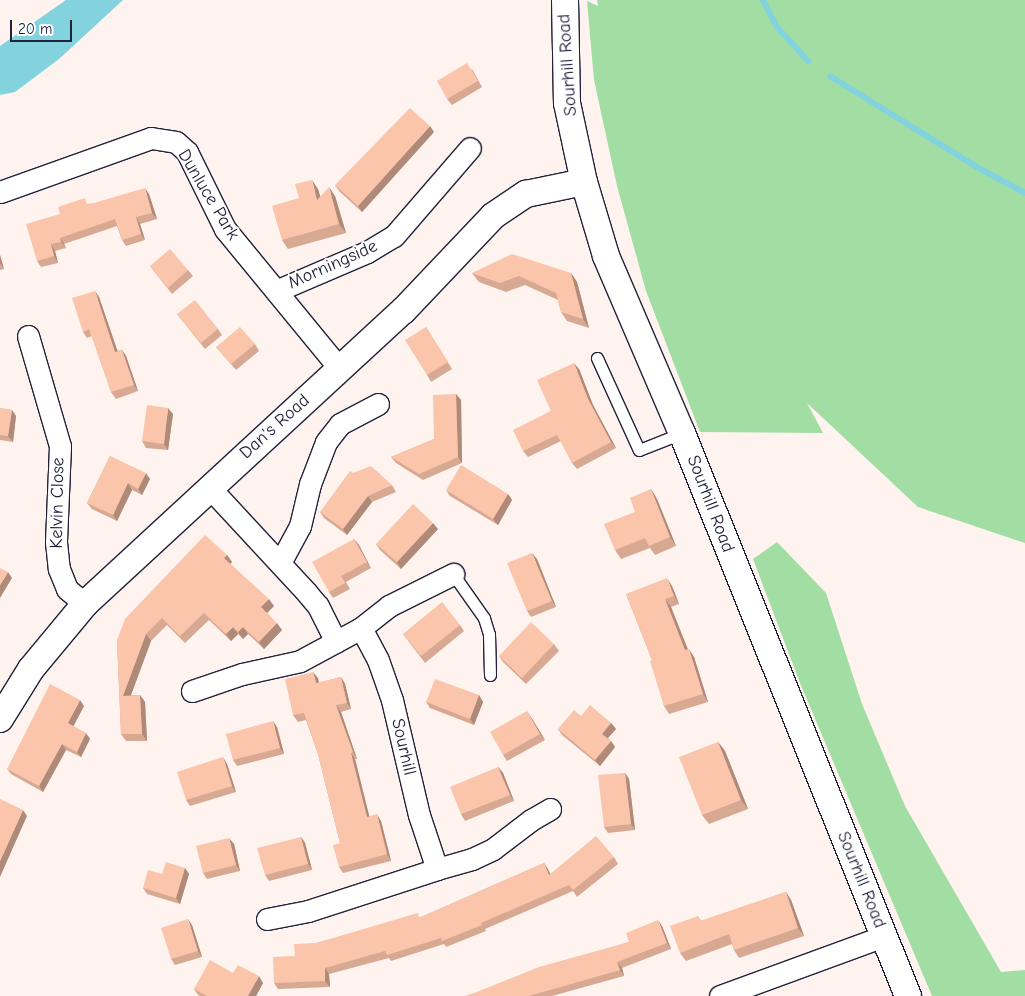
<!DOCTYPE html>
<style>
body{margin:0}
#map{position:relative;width:1025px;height:996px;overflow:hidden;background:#fef3ee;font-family:"Comic Neue",sans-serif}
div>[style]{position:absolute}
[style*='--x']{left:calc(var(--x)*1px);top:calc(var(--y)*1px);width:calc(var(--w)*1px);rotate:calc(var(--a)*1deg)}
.green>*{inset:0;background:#a2dda3}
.water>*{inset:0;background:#83d3de}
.stream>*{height:6px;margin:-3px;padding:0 3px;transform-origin:3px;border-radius:3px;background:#83d3de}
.roads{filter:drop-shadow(1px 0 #22223b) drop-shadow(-1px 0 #22223b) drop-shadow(0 1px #22223b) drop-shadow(0 -1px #22223b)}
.service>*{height:11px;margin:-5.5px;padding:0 5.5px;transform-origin:5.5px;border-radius:5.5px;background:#fff}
.minor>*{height:21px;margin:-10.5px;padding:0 10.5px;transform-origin:10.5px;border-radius:10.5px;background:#fff}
.tertiary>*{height:26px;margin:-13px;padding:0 13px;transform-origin:13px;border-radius:13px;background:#fff}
.wall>*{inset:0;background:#d7a993}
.shaded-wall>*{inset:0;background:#af8a78}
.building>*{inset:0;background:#fac5ab}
span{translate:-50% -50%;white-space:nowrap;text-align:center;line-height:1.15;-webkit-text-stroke:4px #fff;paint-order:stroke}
.street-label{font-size:18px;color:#22223b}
.scale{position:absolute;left:10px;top:20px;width:62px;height:22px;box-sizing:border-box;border:2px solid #22223b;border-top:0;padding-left:6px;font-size:15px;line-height:18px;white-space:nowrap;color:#22223b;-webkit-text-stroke:4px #fff;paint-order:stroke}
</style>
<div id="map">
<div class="green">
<div style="clip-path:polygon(597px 0,1025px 0,1025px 543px,918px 507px,807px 403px,823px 433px,700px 432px,646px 291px,617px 186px,594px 80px,587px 1px,598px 6px)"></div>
<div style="clip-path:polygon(777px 542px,826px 593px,862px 704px,905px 806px,1001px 972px,1025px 970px,1025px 996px,932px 996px,800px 683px,753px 559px)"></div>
</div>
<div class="water">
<div style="clip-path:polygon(66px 0,123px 0,59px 59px,15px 92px,0 95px,0 46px)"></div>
</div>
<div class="stream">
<div style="--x:763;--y:0;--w:30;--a:63"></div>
<div style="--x:777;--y:27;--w:46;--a:47.6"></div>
<div style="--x:830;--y:76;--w:171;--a:31.8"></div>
<div style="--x:975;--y:166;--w:57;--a:28.4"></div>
</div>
<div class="roads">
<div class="service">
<div style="--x:597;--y:358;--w:101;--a:65.5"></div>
<div style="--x:639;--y:450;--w:46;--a:-21.6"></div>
<div style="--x:453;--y:574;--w:54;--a:54.8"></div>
<div style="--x:484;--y:618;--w:17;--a:73"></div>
<div style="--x:489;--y:634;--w:41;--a:88.6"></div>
</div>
<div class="minor">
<div style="--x:0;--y:192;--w:160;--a:-19.7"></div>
<div style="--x:151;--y:138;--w:25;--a:9"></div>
<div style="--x:176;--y:142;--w:15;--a:42"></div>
<div style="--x:187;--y:152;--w:86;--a:63.7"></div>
<div style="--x:225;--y:229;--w:180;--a:50.6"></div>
<div style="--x:276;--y:291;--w:99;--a:-23.2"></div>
<div style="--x:367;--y:252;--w:31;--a:-31"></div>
<div style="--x:394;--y:236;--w:116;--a:-49.2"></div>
<div style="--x:28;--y:336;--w:115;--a:73.8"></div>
<div style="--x:60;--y:446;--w:96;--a:92.4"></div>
<div style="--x:56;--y:542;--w:27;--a:84"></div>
<div style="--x:59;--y:569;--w:22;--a:68"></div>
<div style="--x:67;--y:589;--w:23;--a:40"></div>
<div style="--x:209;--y:487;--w:144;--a:47.2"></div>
<div style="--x:307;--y:593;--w:17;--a:50"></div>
<div style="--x:318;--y:606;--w:40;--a:63.4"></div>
<div style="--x:280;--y:563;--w:42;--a:-61.6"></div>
<div style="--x:300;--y:526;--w:43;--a:-76.6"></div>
<div style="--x:310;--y:484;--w:45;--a:-69.1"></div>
<div style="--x:326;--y:442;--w:23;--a:-52"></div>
<div style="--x:340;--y:424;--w:43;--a:-27.8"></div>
<div style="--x:361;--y:628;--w:36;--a:62"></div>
<div style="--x:378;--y:660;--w:42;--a:70.7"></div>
<div style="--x:392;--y:700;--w:118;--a:76.8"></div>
<div style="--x:419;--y:815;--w:57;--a:71.6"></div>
<div style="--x:437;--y:869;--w:36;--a:-16"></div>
<div style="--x:472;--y:859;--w:23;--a:-25"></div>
<div style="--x:493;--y:849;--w:48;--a:-37.3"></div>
<div style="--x:531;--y:820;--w:22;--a:-30"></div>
<div style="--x:192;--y:691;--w:53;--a:-18.8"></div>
<div style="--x:242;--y:674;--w:59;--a:-12.6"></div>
<div style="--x:300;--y:661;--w:69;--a:-28.4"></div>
<div style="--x:361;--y:628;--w:36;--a:-38"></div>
<div style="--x:389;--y:606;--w:72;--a:-26.6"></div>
<div style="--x:267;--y:919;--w:42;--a:-11"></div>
<div style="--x:308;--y:911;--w:136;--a:-18"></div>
<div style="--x:720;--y:996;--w:175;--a:-20.1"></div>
</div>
<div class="tertiary">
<div style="--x:565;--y:0;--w:103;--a:88.9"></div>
<div style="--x:567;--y:103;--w:81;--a:77.9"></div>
<div style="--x:584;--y:182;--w:77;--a:73.4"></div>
<div style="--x:606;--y:256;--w:193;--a:66.8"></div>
<div style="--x:682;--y:433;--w:607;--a:68.13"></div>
<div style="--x:0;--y:719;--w:59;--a:-58.2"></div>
<div style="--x:31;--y:669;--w:85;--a:-50.3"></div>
<div style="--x:85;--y:604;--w:432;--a:-42.7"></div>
<div style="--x:403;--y:311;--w:131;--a:-46.5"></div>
<div style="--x:493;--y:216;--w:40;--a:-34"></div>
<div style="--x:526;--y:194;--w:59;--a:-11.7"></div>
</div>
</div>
<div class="wall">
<div style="clip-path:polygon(472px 69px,482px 87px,452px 105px,447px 99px)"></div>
<div style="clip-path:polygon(434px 132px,362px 212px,339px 191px,335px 185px)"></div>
<div style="clip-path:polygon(318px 189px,320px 196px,335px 196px,346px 233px,288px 249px,282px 240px,299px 198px)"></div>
<div style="clip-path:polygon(149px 194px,157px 219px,140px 224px,145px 240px,126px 246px,122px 240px,117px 226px,64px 244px,66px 248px,55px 251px,58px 263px,41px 267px,37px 261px,60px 214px,89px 204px)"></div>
<div style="clip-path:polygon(0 255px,4px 269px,0 270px)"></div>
<div style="clip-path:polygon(150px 266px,188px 270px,193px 276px,172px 294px)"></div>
<div style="clip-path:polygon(472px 273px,571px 273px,577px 282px,589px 328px,567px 321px,561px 312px,558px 300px,525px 285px,506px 292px,479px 282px)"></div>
<div style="clip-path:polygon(99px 297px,117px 351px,122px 350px,126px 356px,138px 391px,116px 399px,111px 392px,92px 336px,87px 338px,83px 332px)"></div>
<div style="clip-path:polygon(177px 314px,218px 329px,222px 335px,205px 349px)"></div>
<div style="clip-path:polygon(426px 327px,452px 369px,431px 382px,427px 375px)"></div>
<div style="clip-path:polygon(255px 344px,259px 351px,236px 370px,216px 347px)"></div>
<div style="clip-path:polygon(579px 369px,593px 405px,616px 448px,577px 469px,572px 463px,561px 441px,528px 457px,523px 451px,551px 411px)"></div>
<div style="clip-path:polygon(456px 394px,461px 400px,462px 463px,423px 480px,396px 463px,391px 457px,434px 439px)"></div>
<div style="clip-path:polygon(0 408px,12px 410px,16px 416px,13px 442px,0 440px)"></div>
<div style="clip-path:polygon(173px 414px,168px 450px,146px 448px,142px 441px)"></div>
<div style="clip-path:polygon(110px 456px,150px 479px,142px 495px,132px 490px,117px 521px,92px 509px,87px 503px)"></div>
<div style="clip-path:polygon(392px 485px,396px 492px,372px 502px,347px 535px,324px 518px,320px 512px)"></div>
<div style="clip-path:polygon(651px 489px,657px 499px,676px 546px,655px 555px,650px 548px,621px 559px,615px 550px,635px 512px)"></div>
<div style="clip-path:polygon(446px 490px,508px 494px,512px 500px,498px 525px,450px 496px)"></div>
<div style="clip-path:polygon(438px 529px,401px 569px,380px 550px,376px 544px)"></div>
<div style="clip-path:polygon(354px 539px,371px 568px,346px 582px,350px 589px,333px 598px,329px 592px)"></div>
<div style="clip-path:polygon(227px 555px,232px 562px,230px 564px,274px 606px,267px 613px,282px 630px,264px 649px,248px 634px,243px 639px,238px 634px,231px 641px,209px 620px,185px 643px,167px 625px,151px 641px,131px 695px,140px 695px,145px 702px,147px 741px,126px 741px,121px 734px,117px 640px)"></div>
<div style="clip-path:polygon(537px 559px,556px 607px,531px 617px,527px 611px)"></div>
<div style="clip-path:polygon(672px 586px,679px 604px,671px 607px,688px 649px,694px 657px,708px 702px,669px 714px,664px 706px,652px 660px,626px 594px)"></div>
<div style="clip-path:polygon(460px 625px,464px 631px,425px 663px,403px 634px)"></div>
<div style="clip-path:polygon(554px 644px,559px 651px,526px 684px,503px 662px,499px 656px)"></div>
<div style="clip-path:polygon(341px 677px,345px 684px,351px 709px,341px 712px,357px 759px,355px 759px,369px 816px,381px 821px,391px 861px,343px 873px,339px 867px,340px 843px,318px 754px,306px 720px,298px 722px,293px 715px,318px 678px,319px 683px)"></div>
<div style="clip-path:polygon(479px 695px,483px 702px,474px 725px,430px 708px,426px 702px)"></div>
<div style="clip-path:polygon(84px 706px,73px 726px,90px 739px,81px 757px,66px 750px,43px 792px,11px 774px,7px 769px)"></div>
<div style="clip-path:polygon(581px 716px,611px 723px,616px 729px,608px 738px,611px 741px,615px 747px,600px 766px,562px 735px,558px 729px)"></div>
<div style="clip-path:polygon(531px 717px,545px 740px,507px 761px,503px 755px)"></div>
<div style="clip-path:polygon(277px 727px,284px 754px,237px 766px,233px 760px)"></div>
<div style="clip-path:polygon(718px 742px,725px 751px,748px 809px,709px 824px,702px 815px)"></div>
<div style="clip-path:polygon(227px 764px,236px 792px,190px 806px,186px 800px)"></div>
<div style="clip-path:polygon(498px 767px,503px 773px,514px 801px,465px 821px,461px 814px)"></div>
<div style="clip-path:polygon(625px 773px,629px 779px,635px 830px,608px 833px,604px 827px)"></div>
<div style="clip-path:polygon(301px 837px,305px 843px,312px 870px,269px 881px,265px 875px)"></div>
<div style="clip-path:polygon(234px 844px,240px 871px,207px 879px,203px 873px)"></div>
<div style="clip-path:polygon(614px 857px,618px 864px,577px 897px,573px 891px,485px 929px,486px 931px,446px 947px,444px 944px,391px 961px,389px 958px,329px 974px,330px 987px,278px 989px,274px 983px,295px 956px,316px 943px,421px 917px,544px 863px,550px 874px)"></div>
<div style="clip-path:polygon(185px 868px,189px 874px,180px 904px,147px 894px,143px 888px,162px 874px)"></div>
<div style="clip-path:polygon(786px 892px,791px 900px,804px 936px,739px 958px,734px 950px,732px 944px,686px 961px,680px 953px,698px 916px,701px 921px)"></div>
<div style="clip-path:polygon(192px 925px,202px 957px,175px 965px,171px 959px)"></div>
<div style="clip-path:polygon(662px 926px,671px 949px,622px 968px,624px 976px,552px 996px,466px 996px,629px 942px)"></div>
<div style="clip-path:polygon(233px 973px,263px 983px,256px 996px,201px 996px,198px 995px,194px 989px)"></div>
</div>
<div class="shaded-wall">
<div style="clip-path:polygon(430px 126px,434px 132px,362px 212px,358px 206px)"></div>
<div style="clip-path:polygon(312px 180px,318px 189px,324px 209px,317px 200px)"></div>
<div style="clip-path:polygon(329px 187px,335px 196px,346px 233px,339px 224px)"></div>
<div style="clip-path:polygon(145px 188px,149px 194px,157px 219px,152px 213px)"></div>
<div style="clip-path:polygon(136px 217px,140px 224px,145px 240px,141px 234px)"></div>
<div style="clip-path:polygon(60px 238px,64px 244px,66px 248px,61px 242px)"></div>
<div style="clip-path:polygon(51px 244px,55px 251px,58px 263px,54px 256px)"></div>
<div style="clip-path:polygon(0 255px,4px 269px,0 263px)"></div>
<div style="clip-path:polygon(571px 273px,577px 282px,589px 328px,583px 319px)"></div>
<div style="clip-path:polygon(95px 291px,99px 297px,120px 358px,115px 352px)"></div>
<div style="clip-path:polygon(122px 350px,126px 356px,138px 391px,134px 385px)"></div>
<div style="clip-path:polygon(574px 363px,579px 369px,593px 405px,616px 448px,611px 442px,588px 399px)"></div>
<div style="clip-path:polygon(456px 394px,461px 400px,462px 463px,458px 457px)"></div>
<div style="clip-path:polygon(168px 408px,173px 414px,168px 450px,164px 444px)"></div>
<div style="clip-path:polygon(12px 410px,16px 416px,13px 442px,8px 436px)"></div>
<div style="clip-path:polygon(146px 473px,150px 479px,142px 495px,138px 489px)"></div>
<div style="clip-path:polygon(128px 483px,132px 490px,117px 521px,113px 515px)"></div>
<div style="clip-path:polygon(651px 489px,657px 499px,676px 546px,670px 537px)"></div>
<div style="clip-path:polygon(508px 494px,512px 500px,498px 525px,493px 519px)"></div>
<div style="clip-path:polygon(368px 496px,372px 502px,347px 535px,343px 529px)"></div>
<div style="clip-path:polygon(433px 523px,438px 529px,401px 569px,397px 562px)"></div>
<div style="clip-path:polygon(354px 539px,359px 545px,371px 568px,367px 562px)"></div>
<div style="clip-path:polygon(532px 553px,537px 559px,556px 607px,552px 601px)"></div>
<div style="clip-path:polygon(227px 555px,232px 562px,229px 565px,224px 558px)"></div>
<div style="clip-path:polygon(8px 572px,12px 578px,0 598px,0 585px)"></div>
<div style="clip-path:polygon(667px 578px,672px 586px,679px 604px,674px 596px)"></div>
<div style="clip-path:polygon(269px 599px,274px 606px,266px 614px,261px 607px)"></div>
<div style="clip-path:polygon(665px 599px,671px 607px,691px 658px,685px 650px)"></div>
<div style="clip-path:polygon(277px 623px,282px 630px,264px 649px,259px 642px)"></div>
<div style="clip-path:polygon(233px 627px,238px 634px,231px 641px,226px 634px)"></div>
<div style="clip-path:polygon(243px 627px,248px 634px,243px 639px,238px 632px)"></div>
<div style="clip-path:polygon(146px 634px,151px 641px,128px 703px,123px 696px)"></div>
<div style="clip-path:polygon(689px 649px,694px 657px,708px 702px,703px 694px)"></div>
<div style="clip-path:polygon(313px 672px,318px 678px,320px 689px,316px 683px)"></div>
<div style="clip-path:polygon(341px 677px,345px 684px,351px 709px,347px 703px)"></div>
<div style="clip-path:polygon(140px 695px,145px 702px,147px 741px,142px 734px)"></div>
<div style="clip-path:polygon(479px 695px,483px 702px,474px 725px,470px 719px)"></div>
<div style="clip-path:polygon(80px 700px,84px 706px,72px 729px,68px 723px)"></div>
<div style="clip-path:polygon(336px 705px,341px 712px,357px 759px,353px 752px)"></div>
<div style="clip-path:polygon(527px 711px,531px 717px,545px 740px,540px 734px)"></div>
<div style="clip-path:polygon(273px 721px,277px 727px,284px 754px,280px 748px)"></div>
<div style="clip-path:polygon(611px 723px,616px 729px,606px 740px,602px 734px)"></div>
<div style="clip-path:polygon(86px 733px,90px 739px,81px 757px,77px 752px)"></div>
<div style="clip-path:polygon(611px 741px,615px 747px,600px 766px,595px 760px)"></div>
<div style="clip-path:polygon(718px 742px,725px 751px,748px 809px,741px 800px)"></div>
<div style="clip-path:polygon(62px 744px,66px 750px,43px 792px,39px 786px)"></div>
<div style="clip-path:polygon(351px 753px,355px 759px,371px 823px,367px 817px)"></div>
<div style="clip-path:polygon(223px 757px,227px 764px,236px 792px,232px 786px)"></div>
<div style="clip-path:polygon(498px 767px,503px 773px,514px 801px,510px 795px)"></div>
<div style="clip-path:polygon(625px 773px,629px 779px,635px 830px,631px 824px)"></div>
<div style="clip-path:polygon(23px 810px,27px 816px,0 877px,0 861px)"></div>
<div style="clip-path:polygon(377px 814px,381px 821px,391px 861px,387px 854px)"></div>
<div style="clip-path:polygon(301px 837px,305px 843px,312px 870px,308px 864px)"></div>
<div style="clip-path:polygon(229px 838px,234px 844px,240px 871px,236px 865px)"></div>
<div style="clip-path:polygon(544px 863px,548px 869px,553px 881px,549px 875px)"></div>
<div style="clip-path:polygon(185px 868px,189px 874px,180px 904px,176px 898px)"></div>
<div style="clip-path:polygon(786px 892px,791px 900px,804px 936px,798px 928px)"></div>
<div style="clip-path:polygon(188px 919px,192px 925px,202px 957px,198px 951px)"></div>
<div style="clip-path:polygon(658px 920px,662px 926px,671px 949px,667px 943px)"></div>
<div style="clip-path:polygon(617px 962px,622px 968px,624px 976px,620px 970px)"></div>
<div style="clip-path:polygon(325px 968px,329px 974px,330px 987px,325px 981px)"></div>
<div style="clip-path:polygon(259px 976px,263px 983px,256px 996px,248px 996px)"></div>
</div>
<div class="building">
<div style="clip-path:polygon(467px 63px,478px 81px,447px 99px,437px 81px)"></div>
<div style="clip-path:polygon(410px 108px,430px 126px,358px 206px,335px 185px)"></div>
<div style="clip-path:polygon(312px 180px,317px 200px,329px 187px,339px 224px,282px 240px,272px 206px,299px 198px,295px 184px)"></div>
<div style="clip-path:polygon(145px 188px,152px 213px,136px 217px,141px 234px,122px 240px,115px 219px,60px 238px,61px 242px,51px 244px,54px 256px,37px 261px,26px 224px,60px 214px,58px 207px,85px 198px,87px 205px)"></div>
<div style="clip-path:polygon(170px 249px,188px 270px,168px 288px,150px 266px)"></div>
<div style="clip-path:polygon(512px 254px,571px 273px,583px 319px,561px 312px,556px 293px,519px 276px,500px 283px,472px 273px)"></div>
<div style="clip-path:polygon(95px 291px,115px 352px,122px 350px,134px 385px,111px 392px,89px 329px,83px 332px,72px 298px)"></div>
<div style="clip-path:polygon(195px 300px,218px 329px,201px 343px,177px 314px)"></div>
<div style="clip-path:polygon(240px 327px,255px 344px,231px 364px,216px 347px)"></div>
<div style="clip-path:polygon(426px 327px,448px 362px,427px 375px,405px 340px)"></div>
<div style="clip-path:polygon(574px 363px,588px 399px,611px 442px,572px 463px,557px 435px,523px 451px,513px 430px,551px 411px,537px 380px)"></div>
<div style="clip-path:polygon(456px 394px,458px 457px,419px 474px,391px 457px,434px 439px,433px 395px)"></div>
<div style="clip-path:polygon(147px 405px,168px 408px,164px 444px,142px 441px)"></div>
<div style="clip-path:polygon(0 408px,12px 410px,8px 436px,0 435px)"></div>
<div style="clip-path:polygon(110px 456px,146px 473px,138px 489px,128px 483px,113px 515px,87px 503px)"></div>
<div style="clip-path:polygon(461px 465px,508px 494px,493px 519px,446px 490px)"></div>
<div style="clip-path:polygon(371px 466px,392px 485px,368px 496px,343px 529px,320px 512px,350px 471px,353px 473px)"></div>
<div style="clip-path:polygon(651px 489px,670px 537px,649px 546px,645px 538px,615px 550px,604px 524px,635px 512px,630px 498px)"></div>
<div style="clip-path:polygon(413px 504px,433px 523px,397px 562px,376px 544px)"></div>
<div style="clip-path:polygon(205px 535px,227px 555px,224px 558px,269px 599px,261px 607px,277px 623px,259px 642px,243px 627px,238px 632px,233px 627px,226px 634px,204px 613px,180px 636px,162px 618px,146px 634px,123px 696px,140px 695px,142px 734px,121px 734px,117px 640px,125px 619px)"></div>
<div style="clip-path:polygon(354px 539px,367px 562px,341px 576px,345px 583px,329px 592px,312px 562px)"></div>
<div style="clip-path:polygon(532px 553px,552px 601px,527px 611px,507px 563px)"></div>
<div style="clip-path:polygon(0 568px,8px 572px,0 585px)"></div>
<div style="clip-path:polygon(667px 578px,674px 596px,665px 599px,685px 650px,689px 649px,703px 694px,664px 706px,650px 661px,652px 660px,626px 594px)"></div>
<div style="clip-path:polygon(442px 602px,460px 625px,421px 656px,403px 634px)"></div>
<div style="clip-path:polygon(531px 622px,554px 644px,522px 678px,499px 656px)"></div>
<div style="clip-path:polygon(313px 672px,316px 683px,341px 677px,347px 703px,336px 705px,353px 752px,351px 753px,367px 817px,377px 814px,387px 854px,339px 867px,333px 845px,340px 843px,318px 754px,304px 713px,293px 715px,285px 679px)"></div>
<div style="clip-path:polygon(435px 679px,479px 695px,470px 719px,426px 702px)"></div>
<div style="clip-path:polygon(50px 684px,80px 700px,68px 723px,86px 733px,77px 752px,62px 744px,39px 786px,7px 769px)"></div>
<div style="clip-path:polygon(590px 705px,611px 723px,602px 734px,611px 741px,595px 760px,558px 729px,574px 710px,581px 716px)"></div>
<div style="clip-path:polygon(527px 711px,540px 734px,503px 755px,490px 732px)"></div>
<div style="clip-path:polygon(273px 721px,280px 748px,233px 760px,226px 734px)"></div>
<div style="clip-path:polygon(718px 742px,741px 800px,702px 815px,679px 757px)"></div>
<div style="clip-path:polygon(223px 757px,232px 786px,186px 800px,177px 772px)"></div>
<div style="clip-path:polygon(498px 767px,510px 795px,461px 814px,450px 787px)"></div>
<div style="clip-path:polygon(625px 773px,631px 824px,604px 827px,598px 775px)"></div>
<div style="clip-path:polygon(0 799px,23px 810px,0 861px)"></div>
<div style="clip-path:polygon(596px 836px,614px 857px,573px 890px,569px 885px,481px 923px,482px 925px,442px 941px,441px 938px,387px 955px,385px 951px,325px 968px,325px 981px,274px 983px,273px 957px,295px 956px,294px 944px,316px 943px,418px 913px,419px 918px,544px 863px,549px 875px)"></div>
<div style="clip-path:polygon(301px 837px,308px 864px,265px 875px,257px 848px)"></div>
<div style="clip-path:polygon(229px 838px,236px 865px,203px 873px,196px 846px)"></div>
<div style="clip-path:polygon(166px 862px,185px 868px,176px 898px,143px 888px,148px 870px,162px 874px)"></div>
<div style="clip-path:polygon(786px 892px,798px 928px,734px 950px,729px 934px,680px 953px,670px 926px,698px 916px,700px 921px)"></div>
<div style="clip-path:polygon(188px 919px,198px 951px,171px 959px,161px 928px)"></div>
<div style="clip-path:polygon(658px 920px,667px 943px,617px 962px,620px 970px,529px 996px,466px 996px,482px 990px,539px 967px,629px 942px,626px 933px)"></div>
<div style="clip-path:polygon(210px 960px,233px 973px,238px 965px,259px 976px,248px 996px,207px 996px,194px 989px)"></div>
</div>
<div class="street-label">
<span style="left:568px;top:65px;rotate:-94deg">Sourhill Road</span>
<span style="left:208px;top:195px;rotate:59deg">Dunluce Park</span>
<span style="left:333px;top:265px;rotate:-24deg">Morningside</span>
<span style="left:275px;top:427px;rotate:-42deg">Dan's Road</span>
<span style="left:58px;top:503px;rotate:-89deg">Kelvin Close</span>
<span style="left:710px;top:504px;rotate:69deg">Sourhill Road</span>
<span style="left:403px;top:747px;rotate:77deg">Sourhill</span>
<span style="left:861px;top:880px;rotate:68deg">Sourhill Road</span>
</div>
<div class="scale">20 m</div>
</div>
